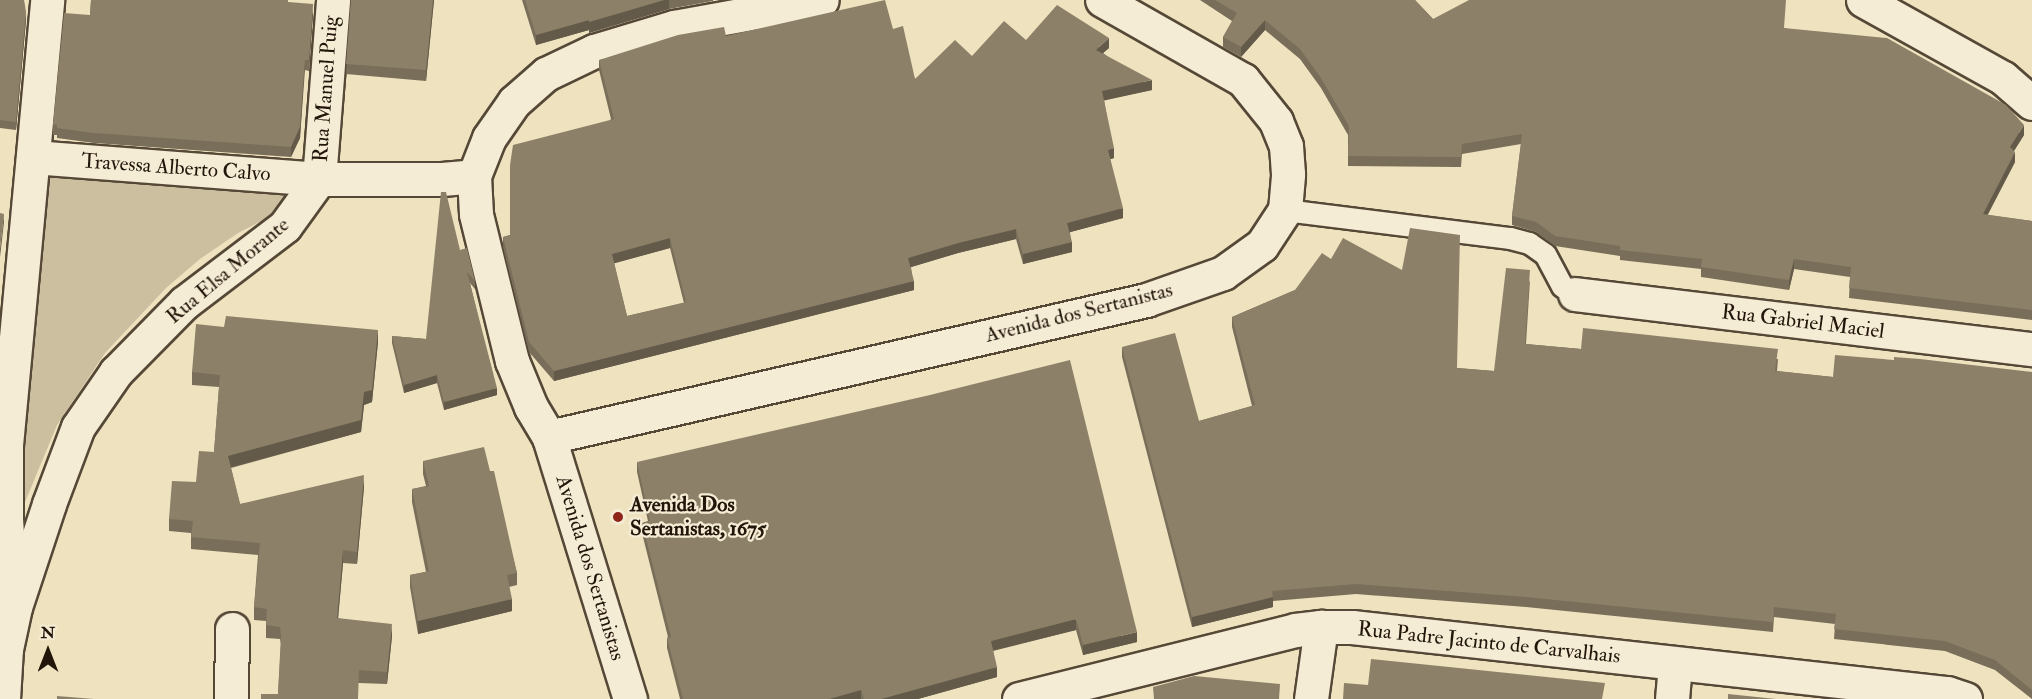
<!DOCTYPE html>
<style>
body{margin:0}
#map{position:relative;width:2032px;height:699px;overflow:hidden;background:#efe2bf;font-family:"IM FELL Double Pica",serif}
div>[style]{position:absolute}
[style*='--x']{left:calc(var(--x)*1px);top:calc(var(--y)*1px);width:calc(var(--w)*1px);rotate:calc(var(--a)*1deg)}
.green>*{inset:0;background:#ccbfa0}
.roads{filter:drop-shadow(2px 0 #554837) drop-shadow(-2px 0 #554837) drop-shadow(0 2px #554837) drop-shadow(0 -2px #554837)}
.lane>*{height:21px;margin:-10.5px;padding:0 10.5px;transform-origin:10.5px;border-radius:10.5px;background:#f5ecd5}
.street>*{height:33px;margin:-16.5px;padding:0 16.5px;transform-origin:16.5px;border-radius:16.5px;background:#f5ecd5}
.secondary>*{height:33px;margin:-16.5px;padding:0 16.5px;transform-origin:16.5px;border-radius:16.5px;background:#f5ecd5}
.wall>*{inset:0;background:#796e59}
.shaded-wall>*{inset:0;background:#635a49}
.building>*{inset:0;background:#8d8068}
.dots>*{width:16px;height:16px;translate:-50% -50%;box-sizing:border-box;border:3px solid #f5ecd5;border-radius:50%}
span{translate:-50% -50%;white-space:nowrap;text-align:center;line-height:1.15;-webkit-text-stroke:4.5px #f5ecd5;paint-order:stroke}
.street-label{font-size:21px;color:#22150a}
.poi-label{font-size:21px;color:#22150a;font-weight:700}
.left{translate:0 -50%;text-align:left}
.north{position:absolute;left:18px;top:621px;width:60px;height:60px;-webkit-text-stroke:4px #f5ecd5;paint-order:stroke;rotate:0deg;font-size:16px;font-weight:700;line-height:24px;text-align:center;color:#22150a}
.north::after{content:'';display:block;margin:auto;width:21px;height:27px;background:#22150a;clip-path:polygon(50% 0,100% 100%,50% 72%,0 100%)}
</style>
<div id="map">
<div class="green">
<div style="clip-path:polygon(46px 168px,291px 188px,281px 211px,238px 233px,200px 259px,166px 288px,105px 353px,57px 425px,23px 507px,16px 480px)"></div>
</div>
<div class="roads">
<div class="lane">
<div style="--x:1285;--y:210;--w:227;--a:7.1"></div>
<div style="--x:1510;--y:238;--w:20;--a:15"></div>
<div style="--x:1529;--y:243;--w:19;--a:35"></div>
<div style="--x:1545;--y:254;--w:36;--a:62"></div>
<div style="--x:1562;--y:286;--w:15;--a:32"></div>
</div>
<div class="street">
<div style="--x:1863;--y:0;--w:160;--a:29.1"></div>
<div style="--x:2003;--y:78;--w:38;--a:41"></div>
<div style="--x:33;--y:157;--w:287;--a:4.4"></div>
<div style="--x:319;--y:179;--w:180;--a:-85.5"></div>
<div style="--x:1575;--y:294;--w:460;--a:6.9"></div>
<div style="--x:549;--y:437;--w:35;--a:-121"></div>
<div style="--x:531;--y:407;--w:50;--a:-112.4"></div>
<div style="--x:512;--y:361;--w:151;--a:-103.8"></div>
<div style="--x:476;--y:214;--w:38;--a:-93"></div>
<div style="--x:474;--y:176;--w:41;--a:-68.5"></div>
<div style="--x:489;--y:138;--w:44;--a:-55.2"></div>
<div style="--x:514;--y:102;--w:43;--a:-41.2"></div>
<div style="--x:546;--y:74;--w:53;--a:-25.6"></div>
<div style="--x:594;--y:51;--w:84;--a:-16.7"></div>
<div style="--x:674;--y:27;--w:150;--a:-10.3"></div>
<div style="--x:14;--y:599;--w:35;--a:-98"></div>
<div style="--x:9;--y:564;--w:45;--a:-93.8"></div>
<div style="--x:6;--y:519;--w:74;--a:-90"></div>
<div style="--x:6;--y:445;--w:447;--a:-84.7"></div>
<div style="--x:3;--y:699;--w:50;--a:-86.6"></div>
<div style="--x:6;--y:649;--w:43;--a:-77.9"></div>
<div style="--x:15;--y:607;--w:108;--a:-71.7"></div>
<div style="--x:49;--y:504;--w:82;--a:-69.4"></div>
<div style="--x:78;--y:427;--w:67;--a:-55.4"></div>
<div style="--x:116;--y:372;--w:97;--a:-45.4"></div>
<div style="--x:184;--y:303;--w:127;--a:-37.3"></div>
<div style="--x:285;--y:226;--w:58;--a:-54.1"></div>
<div style="--x:319;--y:179;--w:123;--a:0"></div>
<div style="--x:442;--y:179;--w:32;--a:-5"></div>
<div style="--x:231;--y:699;--w:70;--a:-89.2"></div>
<div style="--x:1019;--y:699;--w:284;--a:-14"></div>
<div style="--x:1295;--y:630;--w:26;--a:-7"></div>
<div style="--x:1321;--y:627;--w:31;--a:0"></div>
<div style="--x:1352;--y:627;--w:599;--a:6.33"></div>
<div style="--x:1947;--y:693;--w:19;--a:18"></div>
<div style="--x:1311;--y:699;--w:73;--a:-82.1"></div>
<div style="--x:1672;--y:699;--w:35;--a:-85"></div>
</div>
<div class="secondary">
<div style="--x:630;--y:699;--w:274;--a:-107.2"></div>
<div style="--x:549;--y:437;--w:613;--a:-12.92"></div>
<div style="--x:1146;--y:300;--w:82;--a:-19.3"></div>
<div style="--x:1223;--y:273;--w:48;--a:-35.7"></div>
<div style="--x:1262;--y:245;--w:42;--a:-56.7"></div>
<div style="--x:1285;--y:210;--w:36;--a:-85"></div>
<div style="--x:1288;--y:174;--w:28;--a:-94"></div>
<div style="--x:1286;--y:146;--w:27;--a:-112"></div>
<div style="--x:1276;--y:121;--w:53;--a:-128.8"></div>
<div style="--x:1243;--y:80;--w:162;--a:-150.4"></div>
</div>
</div>
<div class="wall">
<div style="clip-path:polygon(0 0,24px 2px,26px 20px,16px 130px,0 128px)"></div>
<div style="clip-path:polygon(91px 0,288px 0,288px 2px,313px 14px,309px 71px,305px 70px,300px 138px,291px 157px,94px 143px,57px 138px,57px 135px,53px 135px,53px 124px,90px 15px)"></div>
<div style="clip-path:polygon(351px 0,434px 0,426px 81px,346px 74px)"></div>
<div style="clip-path:polygon(522px 0,713px 0,713px 1px,669px 9px,589px 33px,589px 30px,536px 45px)"></div>
<div style="clip-path:polygon(1200px 0,1415px 0,1433px 19px,1785px 28px,2024px 135px,2014px 151px,2015px 162px,1987px 215px,2032px 221px,2032px 320px,1849px 298px,1850px 277px,1794px 269px,1789px 290px,1701px 277px,1701px 269px,1620px 260px,1620px 256px,1555px 246px,1536px 232px,1512px 225px,1512px 216px,1521px 144px,1462px 154px,1461px 167px,1348px 166px,1348px 135px,1321px 88px,1300px 59px,1265px 30px,1241px 57px,1223px 47px,1223px 37px,1232px 21px)"></div>
<div style="clip-path:polygon(evenodd,893px 29px,915px 79px,972px 56px,1026px 40px,1109px 48px,1103px 53px,1152px 90px,1104px 100px,1114px 158px,1110px 159px,1123px 218px,1070px 232px,1072px 252px,1023px 264px,1016px 239px,958px 253px,911px 267px,914px 290px,554px 381px,529px 352px,503px 247px,503px 237px,510px 235px,611px 119px,599px 70px,599px 60px,726px 36px,893px 29px,670px 248px,684px 303px,627px 316px,614px 263px,670px 248px)"></div>
<div style="clip-path:polygon(460px 250px,475px 281px,475px 289px,470px 283px,497px 395px,444px 410px,437px 383px,404px 393px,392px 343px,392px 336px,426px 339px)"></div>
<div style="clip-path:polygon(1530px 280px,1526px 344px,1581px 349px,1778px 359px,1777px 371px,1833px 377px,2032px 372px,2032px 699px,1995px 670px,1945px 651px,1834px 639px,1835px 624px,1774px 617px,1773px 632px,1526px 607px,1356px 594px,1273px 601px,1273px 607px,1192px 627px,1122px 357px,1122px 347px,1199px 421px,1252px 406px,1232px 327px,1232px 317px,1295px 290px,1457px 368px,1494px 371px)"></div>
<div style="clip-path:polygon(378px 342px,372px 402px,364px 405px,361px 432px,231px 468px,240px 504px,364px 487px,357px 564px,343px 563px,338px 618px,392px 636px,387px 684px,359px 683px,278px 694px,281px 644px,280px 639px,266px 638px,266px 621px,254px 620px,254px 607px,258px 555px,191px 549px,191px 533px,169px 531px,169px 519px,196px 482px,214px 452px,219px 387px,192px 385px,192px 372px)"></div>
<div style="clip-path:polygon(423px 461px,490px 471px,517px 573px,517px 585px,509px 587px,512px 611px,418px 634px,410px 587px,410px 575px,426px 572px,412px 502px,412px 489px,426px 486px,423px 474px)"></div>
<div style="clip-path:polygon(637px 462px,1137px 642px,1083px 655px,1076px 630px,993px 651px,997px 677px,918px 699px,680px 699px,667px 648px,667px 638px,668px 637px,642px 533px,642px 523px,648px 521px,637px 472px)"></div>
</div>
<div class="shaded-wall">
<div style="clip-path:polygon(433px 0,434px 0,426px 81px,426px 70px)"></div>
<div style="clip-path:polygon(664px 0,669px 0,669px 9px,589px 33px,589px 22px)"></div>
<div style="clip-path:polygon(313px 4px,313px 14px,309px 71px,309px 60px)"></div>
<div style="clip-path:polygon(26px 12px,26px 20px,16px 130px,16px 122px)"></div>
<div style="clip-path:polygon(589px 20px,589px 30px,536px 45px,536px 35px)"></div>
<div style="clip-path:polygon(1265px 20px,1265px 30px,1241px 57px,1241px 47px)"></div>
<div style="clip-path:polygon(1109px 38px,1109px 48px,1096px 59px,1096px 50px)"></div>
<div style="clip-path:polygon(305px 60px,300px 138px,291px 157px,291px 147px)"></div>
<div style="clip-path:polygon(1152px 80px,1152px 90px,1102px 101px,1102px 91px)"></div>
<div style="clip-path:polygon(2024px 125px,2024px 135px,2010px 157px,2010px 147px)"></div>
<div style="clip-path:polygon(1114px 148px,1114px 158px,1108px 160px,1108px 150px)"></div>
<div style="clip-path:polygon(2015px 152px,2015px 162px,1983px 224px,1983px 214px)"></div>
<div style="clip-path:polygon(1123px 208px,1123px 218px,1067px 233px,1067px 223px)"></div>
<div style="clip-path:polygon(4px 214px,4px 222px,0 257px,0 249px)"></div>
<div style="clip-path:polygon(1016px 229px,1016px 239px,958px 253px,908px 268px,908px 258px,958px 243px)"></div>
<div style="clip-path:polygon(670px 238px,670px 248px,612px 264px,612px 254px)"></div>
<div style="clip-path:polygon(1072px 242px,1072px 252px,1023px 264px,1023px 254px)"></div>
<div style="clip-path:polygon(1794px 259px,1794px 269px,1789px 290px,1789px 280px)"></div>
<div style="clip-path:polygon(914px 281px,914px 290px,554px 381px,554px 371px)"></div>
<div style="clip-path:polygon(378px 330px,378px 342px,372px 402px,364px 405px,361px 432px,228px 468px,228px 456px,364px 392px)"></div>
<div style="clip-path:polygon(437px 375px,437px 383px,404px 393px,404px 385px)"></div>
<div style="clip-path:polygon(497px 388px,497px 395px,444px 410px,444px 402px)"></div>
<div style="clip-path:polygon(364px 475px,364px 487px,357px 564px,357px 552px)"></div>
<div style="clip-path:polygon(343px 550px,343px 563px,337px 630px,337px 618px)"></div>
<div style="clip-path:polygon(1273px 597px,1273px 607px,1192px 627px,1192px 617px)"></div>
<div style="clip-path:polygon(512px 599px,512px 611px,418px 634px,418px 621px)"></div>
<div style="clip-path:polygon(1076px 619px,1076px 630px,991px 651px,991px 641px)"></div>
<div style="clip-path:polygon(392px 624px,392px 636px,387px 684px,387px 672px)"></div>
<div style="clip-path:polygon(1137px 632px,1137px 642px,1083px 655px,1083px 645px)"></div>
<div style="clip-path:polygon(997px 667px,997px 677px,918px 699px,881px 699px)"></div>
<div style="clip-path:polygon(861px 690px,861px 699px,829px 699px)"></div>
</div>
<div class="building">
<div style="clip-path:polygon(0 0,24px 0,26px 12px,16px 122px,0 120px)"></div>
<div style="clip-path:polygon(91px 0,288px 0,288px 2px,313px 4px,309px 60px,305px 60px,300px 127px,291px 147px,94px 133px,57px 128px,57px 125px,53px 124px,64px 13px,90px 15px)"></div>
<div style="clip-path:polygon(351px 0,433px 0,426px 70px,346px 64px)"></div>
<div style="clip-path:polygon(525px 0,664px 0,589px 22px,589px 20px,536px 35px)"></div>
<div style="clip-path:polygon(evenodd,885px 0,893px 29px,903px 26px,915px 79px,955px 40px,972px 56px,1004px 21px,1026px 40px,1057px 5px,1109px 38px,1096px 50px,1152px 80px,1102px 91px,1114px 148px,1108px 150px,1123px 208px,1067px 223px,1072px 242px,1023px 254px,1016px 229px,958px 243px,908px 258px,914px 281px,554px 371px,529px 342px,503px 237px,510px 235px,510px 165px,513px 145px,614px 119px,599px 60px,678px 35px,724px 27px,726px 36px,885px 0,670px 238px,686px 302px,627px 316px,612px 254px,670px 238px)"></div>
<div style="clip-path:polygon(1215px 0,1415px 0,1433px 19px,1469px 0,1786px 0,1784px 28px,1887px 38px,2006px 105px,2024px 125px,2010px 147px,2015px 152px,1983px 214px,2032px 221px,2032px 310px,1849px 288px,1851px 267px,1794px 259px,1789px 280px,1701px 267px,1702px 259px,1620px 250px,1620px 246px,1555px 236px,1536px 222px,1512px 216px,1522px 134px,1462px 144px,1461px 157px,1348px 156px,1349px 126px,1321px 78px,1300px 49px,1265px 20px,1241px 47px,1223px 37px,1237px 13px)"></div>
<div style="clip-path:polygon(441px 192px,446px 192px,460px 250px,467px 248px,475px 281px,467px 272px,497px 388px,444px 402px,437px 375px,404px 385px,392px 336px,426px 339px)"></div>
<div style="clip-path:polygon(0 213px,4px 214px,0 249px)"></div>
<div style="clip-path:polygon(1410px 228px,1460px 235px,1457px 368px,1494px 371px,1506px 268px,1530px 270px,1525px 344px,1581px 349px,1583px 328px,1778px 349px,1775px 371px,1833px 377px,1835px 355px,1894px 360px,1894px 357px,1920px 359px,2032px 372px,2032px 690px,1995px 660px,1945px 641px,1834px 629px,1836px 614px,1774px 607px,1773px 622px,1526px 597px,1356px 584px,1272px 591px,1273px 597px,1192px 617px,1122px 347px,1175px 333px,1199px 421px,1255px 405px,1232px 317px,1295px 290px,1322px 253px,1331px 259px,1343px 238px,1402px 270px)"></div>
<div style="clip-path:polygon(226px 316px,378px 330px,372px 390px,364px 392px,361px 420px,228px 456px,240px 504px,364px 475px,357px 552px,343px 550px,337px 618px,392px 624px,387px 672px,359px 670px,358px 699px,261px 699px,261px 694px,278px 694px,281px 635px,280px 627px,266px 625px,267px 609px,254px 607px,260px 543px,191px 537px,193px 521px,169px 519px,172px 481px,196px 482px,199px 451px,214px 452px,220px 375px,192px 372px,196px 324px,224px 327px)"></div>
<div style="clip-path:polygon(1070px 360px,1137px 632px,1083px 645px,1076px 619px,991px 641px,997px 667px,881px 699px,864px 699px,861px 690px,829px 699px,683px 699px,667px 638px,671px 637px,642px 523px,650px 521px,637px 462px,930px 395px)"></div>
<div style="clip-path:polygon(484px 447px,490px 471px,494px 471px,517px 573px,507px 575px,512px 599px,418px 621px,410px 575px,429px 571px,412px 489px,429px 486px,423px 461px)"></div>
<div style="clip-path:polygon(1371px 659px,1605px 683px,1602px 699px,1343px 699px,1344px 683px,1368px 685px)"></div>
<div style="clip-path:polygon(1194px 676px,1280px 684px,1279px 699px,1154px 699px,1153px 687px)"></div>
<div style="clip-path:polygon(1728px 694px,1776px 699px,1728px 699px)"></div>
<div style="clip-path:polygon(57px 696px,94px 699px,57px 699px)"></div>
</div>
<div class="dots">
<div style="left:618px;top:517px;background:#8f2418"></div>
</div>
<div class="street-label">
<span style="left:326px;top:89px;rotate:-86deg">Rua Manuel Puig</span>
<span style="left:176px;top:168px;rotate:4deg">Travessa Alberto Calvo</span>
<span style="left:228px;top:271px;rotate:-40deg">Rua Elsa Morante</span>
<span style="left:1079px;top:313px;rotate:-14deg">Avenida dos Sertanistas</span>
<span style="left:1803px;top:322px;rotate:7deg">Rua Gabriel Maciel</span>
<span style="left:590px;top:568px;rotate:73deg">Avenida dos Sertanistas</span>
<span style="left:1489px;top:643px;rotate:6deg">Rua Padre Jacinto de Carvalhais</span>
</div>
<div class="poi-label">
<span class="left" style="left:630px;top:517px">Avenida Dos<br>Sertanistas, 1675</span>
</div>
<div class="north">N</div>
</div>
